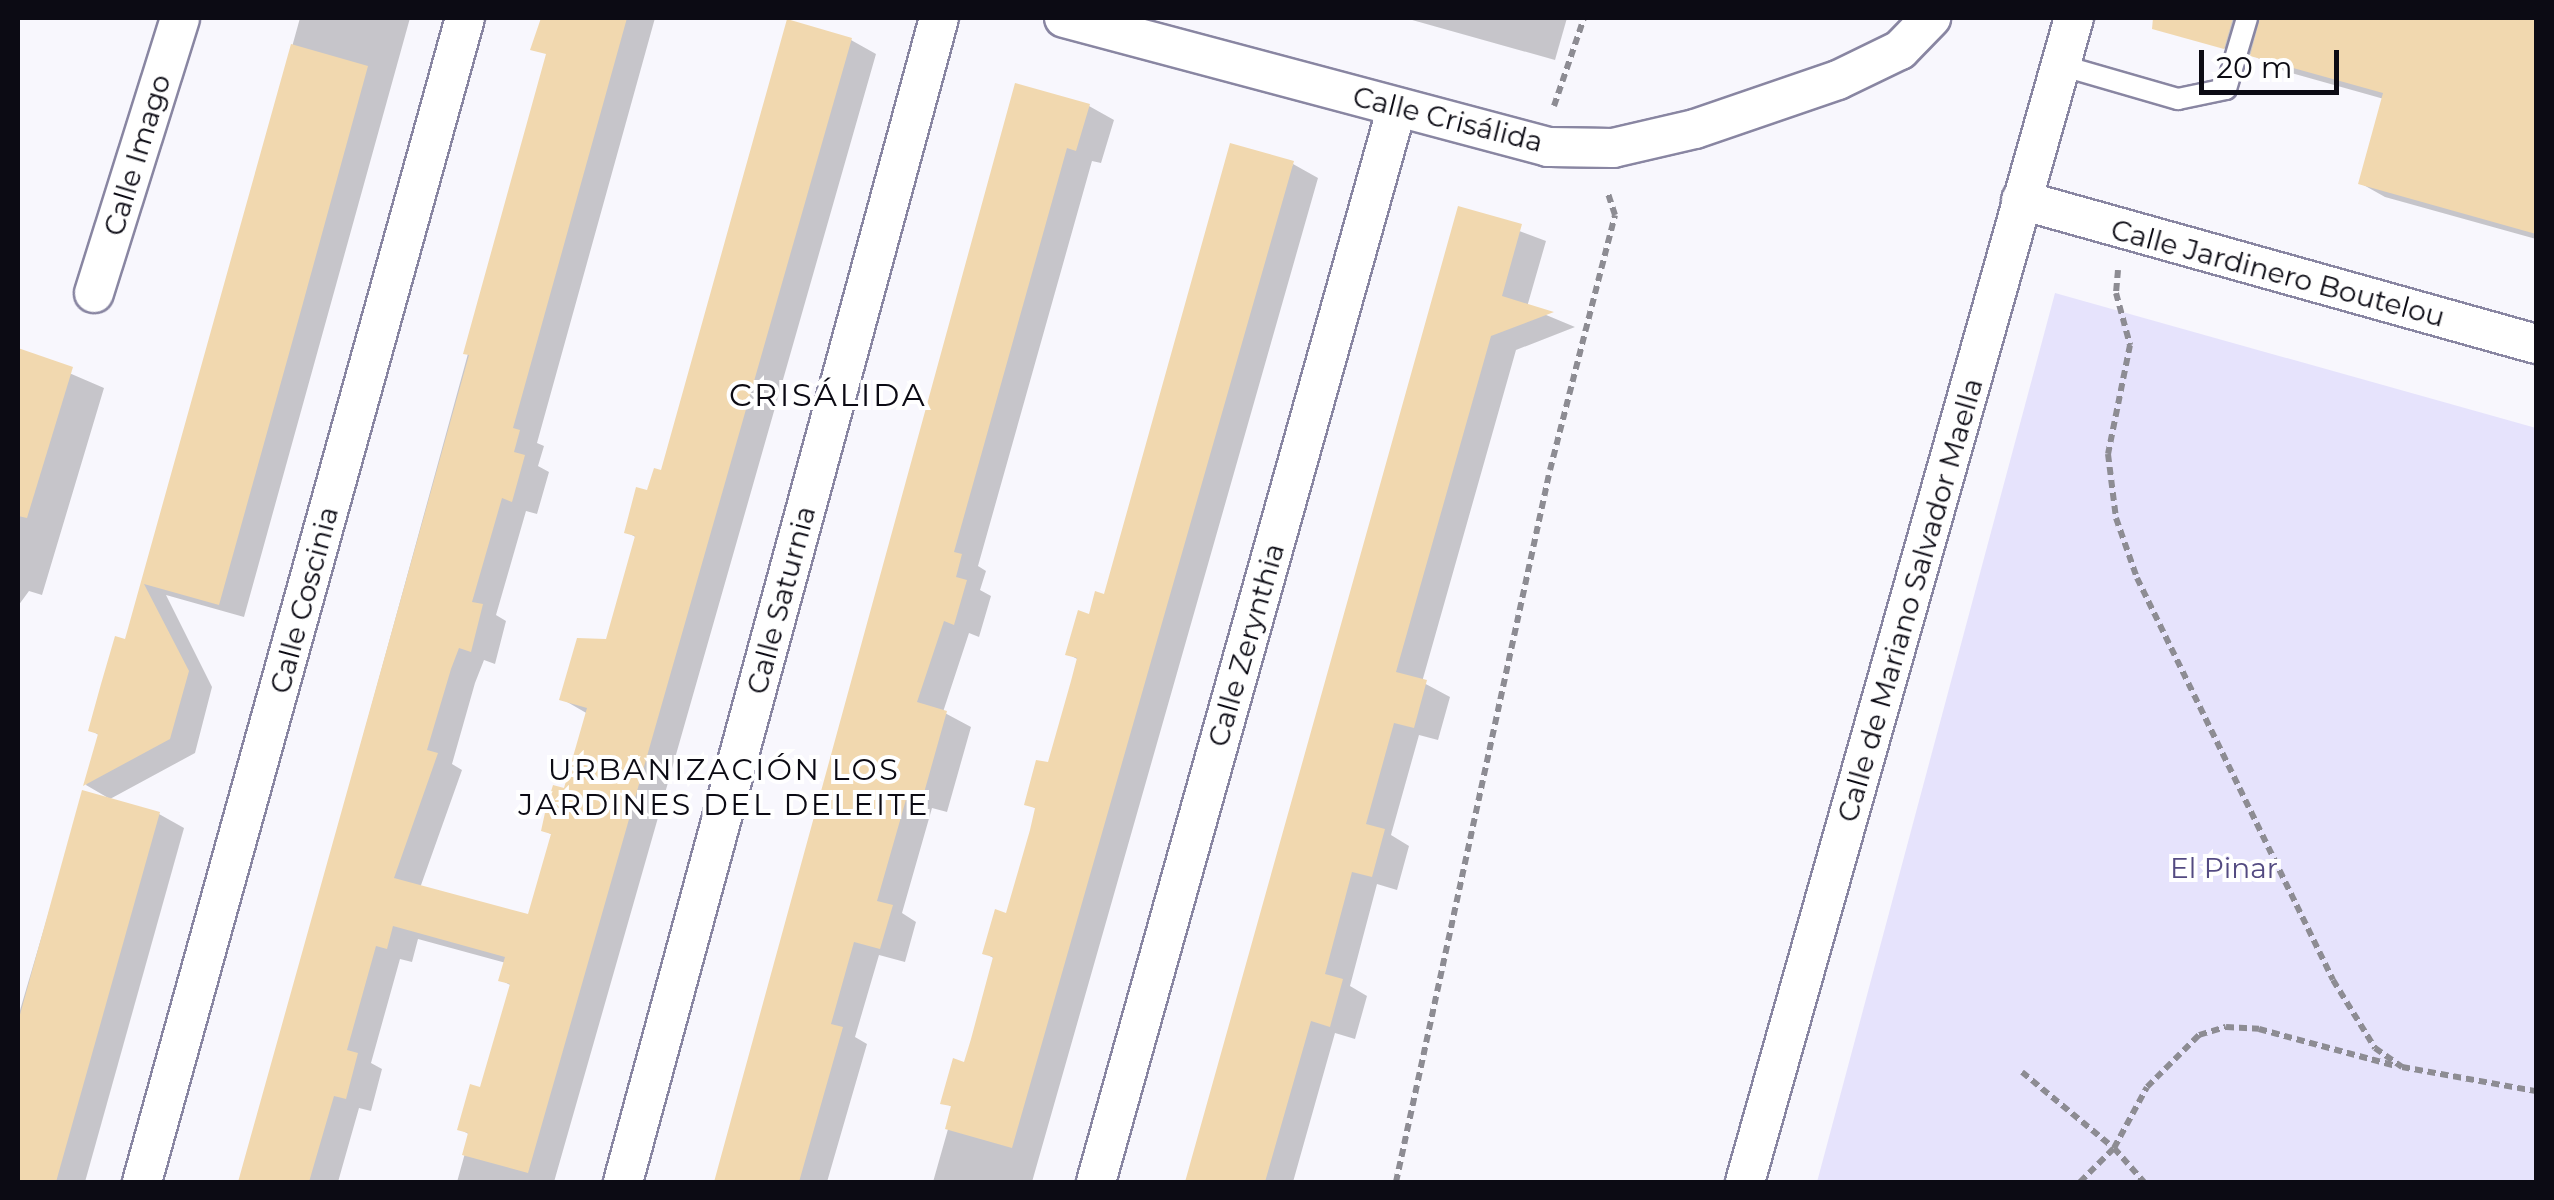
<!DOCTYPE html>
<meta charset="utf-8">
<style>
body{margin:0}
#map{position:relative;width:2554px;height:1200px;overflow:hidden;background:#f8f7fd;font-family:Montserrat,sans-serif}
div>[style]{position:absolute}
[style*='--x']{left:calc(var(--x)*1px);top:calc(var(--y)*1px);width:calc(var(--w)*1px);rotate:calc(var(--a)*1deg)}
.green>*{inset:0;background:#e6e3fc}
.shadow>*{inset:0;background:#0003}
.building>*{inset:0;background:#f1d8af}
.path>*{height:6px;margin-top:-3px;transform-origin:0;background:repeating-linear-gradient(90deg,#8d8c93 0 8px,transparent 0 13px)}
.roads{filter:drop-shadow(2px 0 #8986a2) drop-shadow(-2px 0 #8986a2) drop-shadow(0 2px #8986a2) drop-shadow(0 -2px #8986a2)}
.service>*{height:20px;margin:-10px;padding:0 10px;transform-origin:10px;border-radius:10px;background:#fff}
.minor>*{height:38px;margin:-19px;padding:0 19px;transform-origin:19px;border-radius:19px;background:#fff}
span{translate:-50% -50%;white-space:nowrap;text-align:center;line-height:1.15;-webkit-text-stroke:8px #fff;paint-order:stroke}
.street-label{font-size:28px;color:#0c0b14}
.park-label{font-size:28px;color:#534a81}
.neighbourhood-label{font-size:30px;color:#0c0b14;letter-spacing:2.5px}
.quarter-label{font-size:32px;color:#0c0b14;letter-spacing:2.5px}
.frame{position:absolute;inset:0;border:20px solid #0c0b14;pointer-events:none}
.scale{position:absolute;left:2199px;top:50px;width:140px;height:45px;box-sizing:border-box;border:5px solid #0c0b14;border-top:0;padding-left:12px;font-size:30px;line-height:35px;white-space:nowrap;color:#0c0b14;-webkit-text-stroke:8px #fff;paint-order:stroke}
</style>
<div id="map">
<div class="green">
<div style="clip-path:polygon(2055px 293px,2536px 428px,2536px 1182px,1817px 1182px)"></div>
</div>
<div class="shadow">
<div style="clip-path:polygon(300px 18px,410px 18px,244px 617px,166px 595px,212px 687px,195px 753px,110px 799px,86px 785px,100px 736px,91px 730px,127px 642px)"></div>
<div style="clip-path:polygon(560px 18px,655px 18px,537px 443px,544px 446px,538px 466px,549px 472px,537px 514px,526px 511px,496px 615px,506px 621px,495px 664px,484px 660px,475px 683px,452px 764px,462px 770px,420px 888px,530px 918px,554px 836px,544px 830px,566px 792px,588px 714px,562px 699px,608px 642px,637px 538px,627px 532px,663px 473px,851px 40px,876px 54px,554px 1182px,457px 1182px,470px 1135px,460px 1129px,482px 1091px,512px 986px,501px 980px,506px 963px,418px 939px,412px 962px,400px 959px,371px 1063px,382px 1069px,371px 1111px,359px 1108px,338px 1182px,241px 1182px)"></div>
<div style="clip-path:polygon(1405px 18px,1567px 18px,1555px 60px)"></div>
<div style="clip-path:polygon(2228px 18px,2536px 18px,2536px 239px,2385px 197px,2360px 183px,2384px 99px,2277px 69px,2251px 54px,2244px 60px,2220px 46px)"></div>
<div style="clip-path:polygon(1017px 86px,1089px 106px,1114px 120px,1101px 163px,1092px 161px,978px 566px,986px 571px,980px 590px,991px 596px,979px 637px,969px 633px,943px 712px,971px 727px,947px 812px,932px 808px,902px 913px,916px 922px,905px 962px,879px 955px,855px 1037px,867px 1044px,827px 1182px,716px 1182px)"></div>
<div style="clip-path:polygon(1293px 164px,1318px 178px,1032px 1182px,933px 1182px,954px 1108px,943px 1102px,966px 1065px,995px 959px,985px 953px,1007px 916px,1037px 809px,1027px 804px,1050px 766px,1079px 660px,1068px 654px,1106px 597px)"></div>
<div style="clip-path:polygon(1460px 209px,1546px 241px,1527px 307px,1575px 327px,1516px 350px,1422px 682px,1450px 697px,1438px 740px,1419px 735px,1391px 835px,1409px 846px,1397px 890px,1377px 884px,1350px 986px,1367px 996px,1355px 1039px,1335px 1033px,1293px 1182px,1187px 1182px)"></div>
<div style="clip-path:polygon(18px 351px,104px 388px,42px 595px,29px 591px,18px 606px)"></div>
<div style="clip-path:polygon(84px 793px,159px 814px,184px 828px,85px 1182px,18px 1182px,18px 1017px)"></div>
</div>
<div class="building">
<div style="clip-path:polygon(541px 18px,627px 18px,513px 428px,520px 430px,514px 452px,525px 455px,512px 502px,502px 498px,472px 602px,483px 604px,471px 652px,459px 648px,451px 669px,427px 750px,438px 753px,394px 878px,528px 914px,551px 834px,541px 831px,546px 808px,553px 785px,564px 788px,587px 708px,559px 700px,577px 638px,606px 639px,635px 536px,624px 533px,636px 487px,647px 490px,654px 468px,661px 470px,787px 19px,852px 38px,528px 1173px,462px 1155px,468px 1133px,457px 1130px,470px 1084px,480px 1087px,510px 984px,498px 981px,505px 957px,393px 926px,387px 949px,376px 946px,347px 1050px,358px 1053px,346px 1099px,334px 1096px,309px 1182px,238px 1182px,469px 355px,463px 354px,546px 54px,530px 50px)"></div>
<div style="clip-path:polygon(2153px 18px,2233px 18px,2224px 49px,2152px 29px)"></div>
<div style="clip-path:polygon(2260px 18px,2536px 18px,2536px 234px,2358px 184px,2383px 93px,2250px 56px)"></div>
<div style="clip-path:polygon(291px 44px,368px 66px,300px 314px,219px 605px,144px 584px,189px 671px,170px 739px,83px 786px,98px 734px,88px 731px,101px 684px,115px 636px,125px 639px)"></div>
<div style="clip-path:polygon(1015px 83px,1090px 104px,1076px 151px,1067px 148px,954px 552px,962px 554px,956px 577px,967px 580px,954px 625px,944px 621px,917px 702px,947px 711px,922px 800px,907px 796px,877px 901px,893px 905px,880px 949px,854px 942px,831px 1024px,843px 1027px,799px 1182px,714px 1182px)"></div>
<div style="clip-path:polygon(1230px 143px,1294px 161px,1012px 1148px,945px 1129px,951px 1106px,940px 1104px,953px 1058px,964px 1062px,971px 1039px,993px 957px,982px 954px,995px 909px,1006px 913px,1030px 830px,1035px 808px,1024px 805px,1036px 760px,1048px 762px,1071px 681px,1077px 658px,1065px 655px,1078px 610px,1089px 614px,1095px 591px,1104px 594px)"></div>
<div style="clip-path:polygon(1458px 206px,1522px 224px,1502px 296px,1554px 312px,1491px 336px,1396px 672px,1427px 680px,1414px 728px,1394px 723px,1366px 824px,1385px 829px,1372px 877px,1352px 872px,1325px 974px,1343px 979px,1330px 1027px,1311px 1021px,1265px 1182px,1185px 1182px)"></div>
<div style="clip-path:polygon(18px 348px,73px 367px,27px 518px,18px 516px)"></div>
<div style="clip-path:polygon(82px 790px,160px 812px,56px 1182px,18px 1182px,18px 1022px)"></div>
</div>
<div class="path">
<div style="--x:1554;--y:106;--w:93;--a:-71.2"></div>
<div style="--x:2118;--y:270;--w:23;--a:95"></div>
<div style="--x:2116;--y:293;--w:54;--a:74.9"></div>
<div style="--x:2130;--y:345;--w:111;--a:101.4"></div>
<div style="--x:2108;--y:454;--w:64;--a:82.9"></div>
<div style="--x:2116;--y:518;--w:64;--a:70.7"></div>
<div style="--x:2137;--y:578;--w:447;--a:64"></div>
<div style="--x:2333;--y:980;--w:80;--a:58.3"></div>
<div style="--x:2375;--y:1048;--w:33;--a:35"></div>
<div style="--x:2402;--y:1067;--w:136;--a:10.2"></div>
<div style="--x:2022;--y:1072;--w:119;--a:39.6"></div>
<div style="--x:2114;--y:1148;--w:45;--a:48.6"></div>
<div style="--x:1396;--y:1182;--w:728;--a:-77.8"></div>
<div style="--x:1550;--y:470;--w:263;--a:-75.7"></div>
<div style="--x:1615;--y:215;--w:25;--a:-108"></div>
<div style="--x:2080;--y:1182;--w:48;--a:-45"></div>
<div style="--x:2114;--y:1148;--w:69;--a:-61.6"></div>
<div style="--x:2147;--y:1087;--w:74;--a:-45"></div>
<div style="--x:2199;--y:1035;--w:28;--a:-17"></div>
<div style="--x:2226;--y:1027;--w:33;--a:3"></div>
<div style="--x:2259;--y:1029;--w:142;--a:15.1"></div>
</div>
<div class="roads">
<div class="service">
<div style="--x:2060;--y:65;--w:123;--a:16.1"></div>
<div style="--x:2178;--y:99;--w:49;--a:-11.8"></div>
<div style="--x:2226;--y:89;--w:74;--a:-73.5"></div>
</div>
<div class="minor">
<div style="--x:1064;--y:18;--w:501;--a:14.92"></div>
<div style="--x:1548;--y:147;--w:65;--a:0.9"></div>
<div style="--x:1613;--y:148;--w:84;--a:-13"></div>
<div style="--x:1695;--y:129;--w:151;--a:-18.9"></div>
<div style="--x:1838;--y:80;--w:69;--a:-25.8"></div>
<div style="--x:1900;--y:50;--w:45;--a:-45.9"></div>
<div style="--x:2021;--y:200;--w:535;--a:15.62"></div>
<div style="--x:94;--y:293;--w:288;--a:-72.6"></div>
<div style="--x:142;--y:1182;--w:1208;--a:-74.49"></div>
<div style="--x:623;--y:1182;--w:1206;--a:-74.81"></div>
<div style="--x:1096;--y:1182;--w:1116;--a:-74.36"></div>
<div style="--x:1745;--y:1182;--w:1210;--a:-74.22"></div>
</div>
</div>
<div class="street-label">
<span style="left:1448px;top:119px;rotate:14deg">Calle Crisálida</span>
<span style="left:137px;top:155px;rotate:-73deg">Calle Imago</span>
<span style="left:2278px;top:273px;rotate:15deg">Calle Jardinero Boutelou</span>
<span style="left:304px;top:600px;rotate:-75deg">Calle Coscinia</span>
<span style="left:781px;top:600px;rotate:-75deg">Calle Saturnia</span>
<span style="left:1910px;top:600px;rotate:-74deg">Calle de Mariano Salvador Maella</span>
<span style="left:1246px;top:645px;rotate:-74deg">Calle Zerynthia</span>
</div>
<div class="park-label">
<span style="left:2224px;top:868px">El Pinar</span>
</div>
<div class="neighbourhood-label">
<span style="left:724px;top:787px">URBANIZACIÓN LOS<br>JARDINES DEL DELEITE</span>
</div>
<div class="quarter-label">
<span style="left:828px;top:395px">CRISÁLIDA</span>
</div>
<div class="frame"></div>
<div class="scale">20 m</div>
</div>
